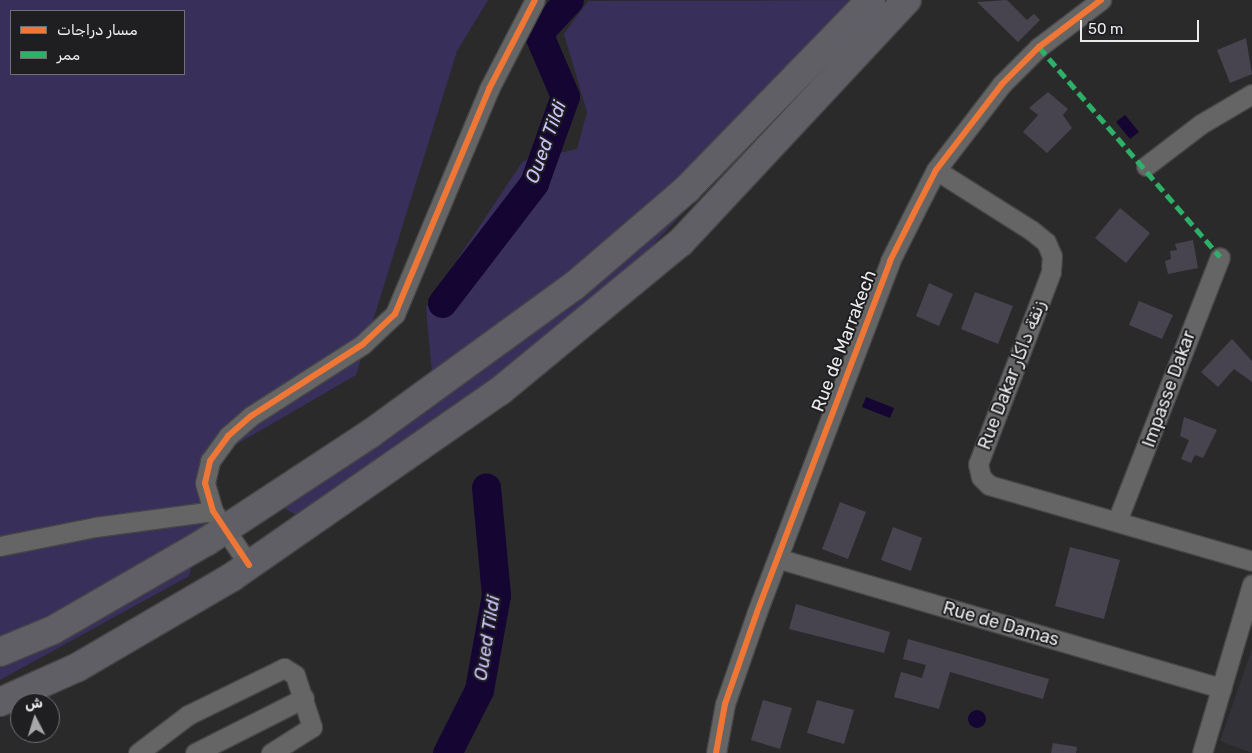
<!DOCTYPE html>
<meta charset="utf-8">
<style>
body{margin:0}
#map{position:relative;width:1252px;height:753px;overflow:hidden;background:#2a2a2b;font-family:Rubik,Cairo,sans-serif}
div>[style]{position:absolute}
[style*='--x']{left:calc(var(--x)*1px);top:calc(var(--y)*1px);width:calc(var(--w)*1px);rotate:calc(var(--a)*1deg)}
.built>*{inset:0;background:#333239}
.green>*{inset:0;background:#392f5b}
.water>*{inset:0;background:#150533}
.round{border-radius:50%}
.river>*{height:29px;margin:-14.5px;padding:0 14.5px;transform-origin:14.5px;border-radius:14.5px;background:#150533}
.building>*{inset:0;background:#474450}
.roads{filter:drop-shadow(1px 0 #464647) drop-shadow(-1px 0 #464647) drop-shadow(0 1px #464647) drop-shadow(0 -1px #464647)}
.minor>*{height:19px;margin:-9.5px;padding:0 9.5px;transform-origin:9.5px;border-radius:9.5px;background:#656566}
.highway>*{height:28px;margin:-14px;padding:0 14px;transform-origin:14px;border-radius:14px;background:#605f66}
.quiet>*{height:5px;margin-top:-2.5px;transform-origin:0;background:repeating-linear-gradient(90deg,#2db169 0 10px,transparent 0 15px)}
.cycleway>*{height:6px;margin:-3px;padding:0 3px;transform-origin:3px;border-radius:3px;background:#f07635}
span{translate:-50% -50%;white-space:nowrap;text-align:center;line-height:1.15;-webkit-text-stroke:4px #1f1f22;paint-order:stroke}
.street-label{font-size:18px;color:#ebebed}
.water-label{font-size:19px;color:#cbc3f9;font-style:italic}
.legend{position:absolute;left:10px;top:10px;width:175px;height:65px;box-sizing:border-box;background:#1f1f22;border:1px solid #717173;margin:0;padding:6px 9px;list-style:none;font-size:15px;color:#ebebed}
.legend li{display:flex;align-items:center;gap:10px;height:25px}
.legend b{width:25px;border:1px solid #717173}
.north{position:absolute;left:10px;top:693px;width:50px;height:50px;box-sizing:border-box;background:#1f1f22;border:1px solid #717173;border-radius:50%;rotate:355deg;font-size:14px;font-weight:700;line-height:20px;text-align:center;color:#ebebed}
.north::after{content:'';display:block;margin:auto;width:18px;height:22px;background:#a7a7a9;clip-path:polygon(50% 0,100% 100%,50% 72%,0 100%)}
.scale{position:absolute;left:1080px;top:20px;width:119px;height:22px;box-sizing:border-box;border:2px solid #ebebed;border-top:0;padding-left:6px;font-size:15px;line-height:18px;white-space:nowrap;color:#ebebed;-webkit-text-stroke:4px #1f1f22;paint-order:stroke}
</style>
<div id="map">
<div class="built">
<div style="clip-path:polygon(1252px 649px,1252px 753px,1220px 741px)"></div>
</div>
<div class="green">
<div style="clip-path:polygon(evenodd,0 0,488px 0,457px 51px,356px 375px,225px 451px,189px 576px,0 680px,0 0,11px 11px,184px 11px,184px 74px,11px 74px,11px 11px)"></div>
<div style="clip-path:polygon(886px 0,644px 254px,500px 374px,298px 516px,284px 508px,295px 493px,432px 374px,426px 307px,523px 161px,577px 149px,587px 112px,564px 34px,588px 1px)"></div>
</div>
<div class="water">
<div style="clip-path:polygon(1125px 115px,1139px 132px,1130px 139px,1116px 122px)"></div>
<div style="clip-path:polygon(866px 397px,894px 408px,890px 418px,862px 407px)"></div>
<div class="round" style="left:968px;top:710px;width:18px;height:18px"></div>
</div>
<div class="river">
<div style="--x:442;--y:303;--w:151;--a:-52.5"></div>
<div style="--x:534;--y:183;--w:92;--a:-70.4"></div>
<div style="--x:565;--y:96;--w:69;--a:-113.2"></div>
<div style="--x:538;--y:33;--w:45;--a:-46.8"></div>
<div style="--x:447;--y:753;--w:71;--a:-63.1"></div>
<div style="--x:479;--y:690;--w:97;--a:-79.9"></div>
<div style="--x:496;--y:595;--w:108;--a:-95.3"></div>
</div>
<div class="building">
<div style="clip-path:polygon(1007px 0,1027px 20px,1034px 14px,1040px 20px,1018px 42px,977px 2px)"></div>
<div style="clip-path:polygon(1246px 38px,1252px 74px,1230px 83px,1217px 50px)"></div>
<div style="clip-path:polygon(1048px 92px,1068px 109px,1063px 115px,1072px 128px,1047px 153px,1023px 132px,1038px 115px,1029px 108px)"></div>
<div style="clip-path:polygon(1120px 208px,1150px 233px,1126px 263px,1095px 238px)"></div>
<div style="clip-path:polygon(1193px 240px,1198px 268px,1168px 274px,1165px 261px,1171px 259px,1170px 251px,1177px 250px,1175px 244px)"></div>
<div style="clip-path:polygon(929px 283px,953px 294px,939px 326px,916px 316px)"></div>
<div style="clip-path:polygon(975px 292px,1013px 306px,998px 344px,961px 329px)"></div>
<div style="clip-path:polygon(1139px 301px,1173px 315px,1162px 339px,1129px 325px)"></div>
<div style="clip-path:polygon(1232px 339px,1252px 361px,1252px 382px,1234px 369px,1218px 387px,1201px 372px)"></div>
<div style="clip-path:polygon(1184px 417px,1217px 430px,1203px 458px,1195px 455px,1191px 463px,1181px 459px,1189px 440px,1180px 436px)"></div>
<div style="clip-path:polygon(840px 502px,866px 512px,848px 559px,822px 549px)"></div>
<div style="clip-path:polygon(893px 527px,922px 538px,911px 571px,881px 560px)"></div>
<div style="clip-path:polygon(1070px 547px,1120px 560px,1104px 619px,1055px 606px)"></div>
<div style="clip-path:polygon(796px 604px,890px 632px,884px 653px,789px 629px)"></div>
<div style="clip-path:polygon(908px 639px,1049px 679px,1043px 699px,950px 672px,939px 709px,894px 697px,901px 672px,922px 678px,926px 665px,903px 659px)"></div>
<div style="clip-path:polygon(763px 700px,792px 708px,780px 749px,751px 740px)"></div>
<div style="clip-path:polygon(817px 700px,854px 710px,844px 744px,807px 733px)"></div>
<div style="clip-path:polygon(1053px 743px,1077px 747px,1076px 753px,1051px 753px)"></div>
</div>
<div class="roads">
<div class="minor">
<div style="--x:1146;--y:166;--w:69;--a:-37.4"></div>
<div style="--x:1201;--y:124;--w:59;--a:-30.5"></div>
<div style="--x:936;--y:170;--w:112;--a:32.3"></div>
<div style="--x:1031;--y:230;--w:19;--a:39"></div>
<div style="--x:1046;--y:242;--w:15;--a:67"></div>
<div style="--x:1052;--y:256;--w:16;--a:94"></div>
<div style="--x:1051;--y:272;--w:205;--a:110.8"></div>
<div style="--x:978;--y:464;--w:13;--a:77"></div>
<div style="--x:981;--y:477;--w:11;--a:45"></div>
<div style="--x:989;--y:485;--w:274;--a:16.1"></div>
<div style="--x:1117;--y:521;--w:283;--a:-68.7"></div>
<div style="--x:0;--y:546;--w:97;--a:-11.3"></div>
<div style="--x:95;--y:527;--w:119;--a:-7.7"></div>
<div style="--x:780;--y:559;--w:460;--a:16.3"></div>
<div style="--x:249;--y:565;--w:65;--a:-123.7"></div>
<div style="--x:213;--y:511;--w:29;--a:-106"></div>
<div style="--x:205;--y:483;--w:23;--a:-77"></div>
<div style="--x:210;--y:461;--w:31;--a:-54"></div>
<div style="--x:228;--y:436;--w:30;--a:-41"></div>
<div style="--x:251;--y:416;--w:133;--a:-32.7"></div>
<div style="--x:363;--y:344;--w:44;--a:-43.2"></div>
<div style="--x:395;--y:314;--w:244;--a:-67.3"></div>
<div style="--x:489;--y:89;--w:100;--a:-62.7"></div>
<div style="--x:138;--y:753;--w:63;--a:-37.2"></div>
<div style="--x:188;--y:715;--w:107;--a:-26.1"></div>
<div style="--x:284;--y:668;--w:13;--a:32"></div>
<div style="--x:295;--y:675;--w:55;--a:71.9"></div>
<div style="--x:312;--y:727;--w:49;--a:147.6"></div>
<div style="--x:195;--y:753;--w:122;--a:-26.8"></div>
<div style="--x:716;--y:753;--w:50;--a:-79.6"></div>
<div style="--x:725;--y:704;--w:97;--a:-70.8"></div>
<div style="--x:757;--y:612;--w:375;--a:-69.2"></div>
<div style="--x:890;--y:261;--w:56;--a:-63.4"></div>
<div style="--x:915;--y:211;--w:46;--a:-62.9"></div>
<div style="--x:936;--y:170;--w:108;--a:-52.5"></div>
<div style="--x:1002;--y:84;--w:52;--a:-45"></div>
<div style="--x:1039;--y:47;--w:78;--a:-37.2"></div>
<div style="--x:1202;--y:753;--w:176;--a:-73.5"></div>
</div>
<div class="highway">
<div style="--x:0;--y:652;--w:57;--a:-22.5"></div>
<div style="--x:53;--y:630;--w:178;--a:-30"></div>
<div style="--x:207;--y:541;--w:195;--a:-33.3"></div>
<div style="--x:370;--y:434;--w:252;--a:-36"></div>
<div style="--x:574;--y:286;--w:149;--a:-40.6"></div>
<div style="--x:687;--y:189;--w:264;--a:-45.8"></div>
<div style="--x:0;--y:702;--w:85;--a:-24.2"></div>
<div style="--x:78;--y:667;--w:178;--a:-30.3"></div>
<div style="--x:232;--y:577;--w:326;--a:-34.8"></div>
<div style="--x:500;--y:391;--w:234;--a:-39.5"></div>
<div style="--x:681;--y:242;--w:331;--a:-47"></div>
</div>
</div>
<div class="quiet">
<div style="--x:1039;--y:47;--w:277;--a:49.2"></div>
</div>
<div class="cycleway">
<div style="--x:249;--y:565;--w:65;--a:-123.7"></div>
<div style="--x:213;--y:511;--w:29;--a:-106"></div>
<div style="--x:205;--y:483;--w:23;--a:-77"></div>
<div style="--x:210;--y:461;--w:31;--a:-54"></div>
<div style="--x:228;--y:436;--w:30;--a:-41"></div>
<div style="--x:251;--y:416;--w:133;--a:-32.7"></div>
<div style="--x:363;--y:344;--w:44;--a:-43.2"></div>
<div style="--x:395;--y:314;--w:244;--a:-67.3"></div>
<div style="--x:489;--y:89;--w:100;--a:-62.7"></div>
<div style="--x:716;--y:753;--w:50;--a:-79.6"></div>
<div style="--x:725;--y:704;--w:97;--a:-70.8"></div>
<div style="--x:757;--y:612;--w:375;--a:-69.2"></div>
<div style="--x:890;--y:261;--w:56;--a:-63.4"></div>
<div style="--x:915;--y:211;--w:46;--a:-62.9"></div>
<div style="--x:936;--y:170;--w:108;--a:-52.5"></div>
<div style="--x:1002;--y:84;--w:52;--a:-45"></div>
<div style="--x:1039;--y:47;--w:78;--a:-37.2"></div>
</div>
<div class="street-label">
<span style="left:844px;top:341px;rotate:-69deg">Rue de Marrakech</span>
<span style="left:1012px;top:375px;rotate:-69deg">Rue Dakar زنقة داكار</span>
<span style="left:1169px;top:389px;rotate:-70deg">Impasse Dakar</span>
<span style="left:1001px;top:624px;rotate:16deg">Rue de Damas</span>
</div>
<div class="water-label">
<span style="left:546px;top:142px;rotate:-70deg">Oued Tildi</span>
<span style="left:487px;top:638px;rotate:-81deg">Oued Tildi</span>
</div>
<ul class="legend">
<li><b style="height:6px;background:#f07635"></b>مسار دراجات</li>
<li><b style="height:6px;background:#2db169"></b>ممر</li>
</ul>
<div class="north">ش</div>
<div class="scale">50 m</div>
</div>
